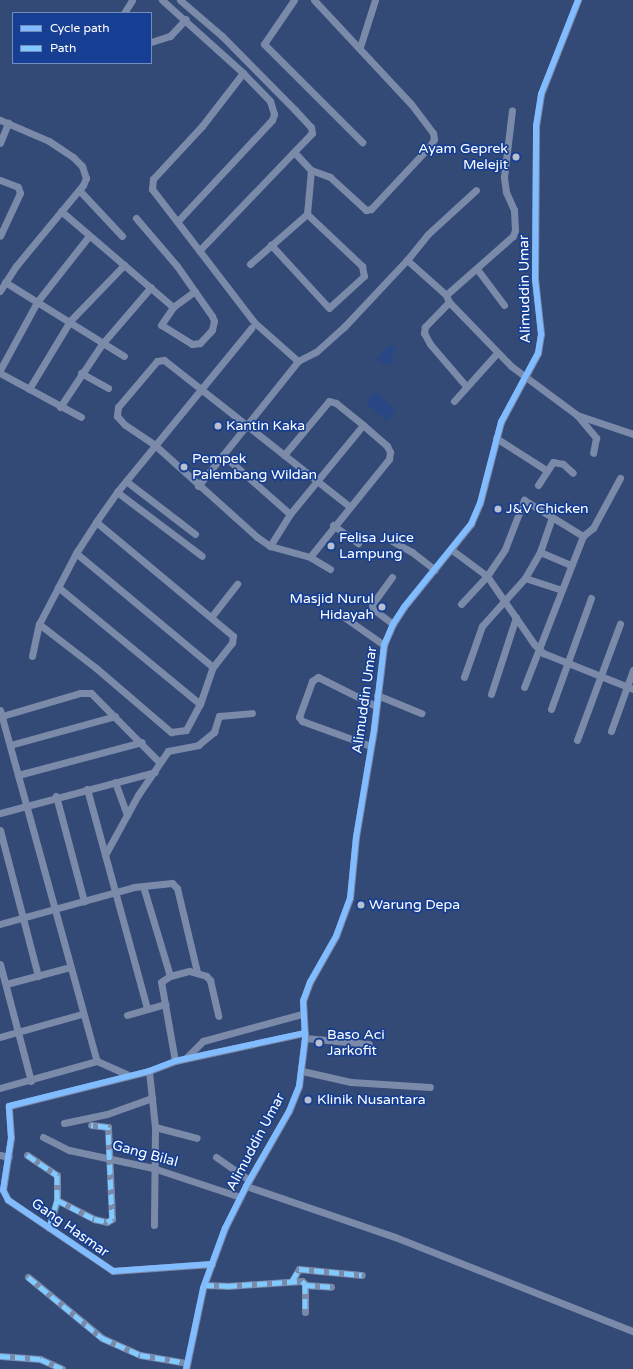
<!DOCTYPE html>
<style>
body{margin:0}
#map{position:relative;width:633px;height:1369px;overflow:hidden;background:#334976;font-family:"Varela Round",sans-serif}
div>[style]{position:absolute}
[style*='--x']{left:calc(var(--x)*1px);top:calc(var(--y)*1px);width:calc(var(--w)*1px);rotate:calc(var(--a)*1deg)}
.water>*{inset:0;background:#294785}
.minor>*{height:7px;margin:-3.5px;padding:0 3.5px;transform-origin:3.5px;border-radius:3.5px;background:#7b8aa9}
.quiet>*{height:5px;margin-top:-2.5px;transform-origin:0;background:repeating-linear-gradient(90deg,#80caff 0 10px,transparent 0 15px)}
.cycleway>*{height:6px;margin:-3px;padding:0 3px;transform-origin:3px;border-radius:3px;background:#80bcff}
.dots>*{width:11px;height:11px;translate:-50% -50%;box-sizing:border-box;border:2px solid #163f93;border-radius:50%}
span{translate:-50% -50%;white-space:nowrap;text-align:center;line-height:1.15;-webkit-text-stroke:3.5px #163f93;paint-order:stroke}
.poi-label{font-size:14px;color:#fff}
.right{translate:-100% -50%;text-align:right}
.left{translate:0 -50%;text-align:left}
.street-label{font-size:14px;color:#fff}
.legend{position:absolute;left:12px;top:12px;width:140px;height:52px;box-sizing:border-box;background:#163f93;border:1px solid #738cbe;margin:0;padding:5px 7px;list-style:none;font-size:12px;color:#fff}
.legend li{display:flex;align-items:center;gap:8px;height:20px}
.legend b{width:20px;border:1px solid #738cbe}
</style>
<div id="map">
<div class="water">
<div style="clip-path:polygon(390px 345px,397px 348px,391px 356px,394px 362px,384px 364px,375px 359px)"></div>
<div style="clip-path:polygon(375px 392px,396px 410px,387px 421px,366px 403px)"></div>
</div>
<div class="minor">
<div style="--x:162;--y:0;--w:109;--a:42"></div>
<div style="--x:243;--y:73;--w:39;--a:46"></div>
<div style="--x:270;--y:101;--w:14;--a:73"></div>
<div style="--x:274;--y:114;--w:6;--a:108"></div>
<div style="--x:272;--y:120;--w:139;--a:133"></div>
<div style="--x:180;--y:0;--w:55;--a:40.6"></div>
<div style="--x:222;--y:36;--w:104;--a:45.4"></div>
<div style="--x:295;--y:110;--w:23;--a:47"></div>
<div style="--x:311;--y:127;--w:6;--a:81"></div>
<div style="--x:312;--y:133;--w:163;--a:133.8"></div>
<div style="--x:294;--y:0;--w:53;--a:124.3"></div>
<div style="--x:264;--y:44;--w:139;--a:45"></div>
<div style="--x:124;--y:13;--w:15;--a:-58"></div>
<div style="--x:151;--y:42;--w:20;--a:-18"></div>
<div style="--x:170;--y:36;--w:23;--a:-47"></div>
<div style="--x:360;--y:47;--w:49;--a:-72.3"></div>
<div style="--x:243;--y:73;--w:67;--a:127.7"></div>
<div style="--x:202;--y:126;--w:72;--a:132.8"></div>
<div style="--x:153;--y:179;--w:10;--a:96"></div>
<div style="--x:152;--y:189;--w:169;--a:52.5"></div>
<div style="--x:255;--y:323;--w:57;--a:41.5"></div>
<div style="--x:0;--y:120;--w:53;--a:23.2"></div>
<div style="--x:49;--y:141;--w:29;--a:34"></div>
<div style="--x:73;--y:157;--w:13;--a:45"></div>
<div style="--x:82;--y:166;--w:13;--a:72"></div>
<div style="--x:86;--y:178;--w:8;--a:113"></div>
<div style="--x:83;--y:185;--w:105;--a:129.6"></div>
<div style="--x:16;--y:266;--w:30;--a:123"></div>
<div style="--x:0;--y:143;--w:22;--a:-68"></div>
<div style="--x:295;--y:153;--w:23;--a:47"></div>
<div style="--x:311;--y:170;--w:20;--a:20"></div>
<div style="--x:330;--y:177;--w:49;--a:42.5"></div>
<div style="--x:366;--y:210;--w:5;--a:-11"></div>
<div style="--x:371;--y:209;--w:86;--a:-46.9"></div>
<div style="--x:430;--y:146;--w:8;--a:-60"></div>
<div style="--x:434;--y:139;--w:6;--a:-99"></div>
<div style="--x:433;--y:133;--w:36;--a:-127"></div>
<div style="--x:411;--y:104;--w:142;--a:-133"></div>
<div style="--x:0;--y:180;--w:19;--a:21"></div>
<div style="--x:18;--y:187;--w:6;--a:72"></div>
<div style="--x:20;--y:193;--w:47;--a:114.9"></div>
<div style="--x:79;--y:190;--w:63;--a:46.9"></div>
<div style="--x:61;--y:211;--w:148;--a:40.6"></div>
<div style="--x:307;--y:214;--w:44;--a:-84.8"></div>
<div style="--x:136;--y:218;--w:63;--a:49.5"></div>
<div style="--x:177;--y:266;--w:61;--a:55"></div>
<div style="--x:212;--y:316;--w:5;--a:68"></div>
<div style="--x:214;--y:321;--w:9;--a:103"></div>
<div style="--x:212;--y:330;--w:18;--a:133"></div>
<div style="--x:200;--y:343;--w:8;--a:173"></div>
<div style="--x:192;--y:344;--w:36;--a:-148"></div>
<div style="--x:161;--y:325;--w:22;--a:-56"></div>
<div style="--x:173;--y:307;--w:27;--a:-36"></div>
<div style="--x:407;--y:260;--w:33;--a:-51"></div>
<div style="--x:428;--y:234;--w:65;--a:-42.5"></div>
<div style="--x:250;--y:264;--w:76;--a:-41.3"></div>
<div style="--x:307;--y:214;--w:76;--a:43.4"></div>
<div style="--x:362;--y:266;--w:10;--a:79"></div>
<div style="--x:364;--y:276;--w:47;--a:137.6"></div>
<div style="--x:329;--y:308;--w:86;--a:-132.6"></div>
<div style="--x:477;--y:269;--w:45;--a:53.1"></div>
<div style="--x:5;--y:282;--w:140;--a:31.9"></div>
<div style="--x:446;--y:295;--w:89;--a:-41.4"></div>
<div style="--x:513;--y:236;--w:6;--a:-72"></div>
<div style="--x:515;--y:230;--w:20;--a:-93"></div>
<div style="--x:514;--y:210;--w:20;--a:-114"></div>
<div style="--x:506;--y:192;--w:15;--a:-98"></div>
<div style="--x:504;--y:177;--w:67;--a:-83.2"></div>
<div style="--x:449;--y:302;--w:35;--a:134"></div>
<div style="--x:425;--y:327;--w:6;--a:99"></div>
<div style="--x:424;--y:333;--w:13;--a:61"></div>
<div style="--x:430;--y:344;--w:55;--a:49.4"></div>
<div style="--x:0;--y:370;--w:77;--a:-61.4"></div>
<div style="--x:37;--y:302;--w:84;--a:-51.8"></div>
<div style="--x:0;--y:373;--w:92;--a:28.5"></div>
<div style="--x:81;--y:373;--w:31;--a:29"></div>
<div style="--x:29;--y:389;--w:79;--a:-58.9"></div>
<div style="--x:70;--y:321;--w:78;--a:-46"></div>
<div style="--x:454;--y:401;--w:64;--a:-48.1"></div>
<div style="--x:60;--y:407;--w:76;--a:-56.3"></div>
<div style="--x:102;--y:344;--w:75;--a:-49.3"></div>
<div style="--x:577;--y:415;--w:30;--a:50"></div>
<div style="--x:596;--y:438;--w:15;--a:101"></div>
<div style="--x:496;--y:438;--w:59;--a:32.6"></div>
<div style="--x:223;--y:455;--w:89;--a:41.4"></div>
<div style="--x:284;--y:455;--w:70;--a:-50.2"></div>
<div style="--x:329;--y:401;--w:7;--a:16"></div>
<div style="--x:336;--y:403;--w:35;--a:39"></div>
<div style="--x:363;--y:425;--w:32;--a:41"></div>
<div style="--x:387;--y:446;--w:7;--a:63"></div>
<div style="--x:390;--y:452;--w:7;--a:98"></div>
<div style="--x:389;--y:459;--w:126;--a:128.9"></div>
<div style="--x:126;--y:481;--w:87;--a:37.5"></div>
<div style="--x:538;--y:485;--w:27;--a:-57"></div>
<div style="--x:553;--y:462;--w:10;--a:11"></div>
<div style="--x:563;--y:464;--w:13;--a:42"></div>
<div style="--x:198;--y:486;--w:160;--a:-51.3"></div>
<div style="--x:298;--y:361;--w:20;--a:-27"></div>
<div style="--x:316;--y:352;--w:38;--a:-42"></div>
<div style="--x:344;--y:327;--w:92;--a:-46.8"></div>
<div style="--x:407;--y:260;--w:52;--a:41.9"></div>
<div style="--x:446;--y:295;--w:8;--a:67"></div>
<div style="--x:449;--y:302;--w:89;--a:45.9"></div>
<div style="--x:511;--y:366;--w:82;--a:36.6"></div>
<div style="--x:577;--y:415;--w:59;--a:18.7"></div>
<div style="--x:117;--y:492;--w:106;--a:37"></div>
<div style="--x:333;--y:525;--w:31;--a:36"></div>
<div style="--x:583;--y:536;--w:13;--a:-39"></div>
<div style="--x:593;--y:528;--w:57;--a:-61.6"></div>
<div style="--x:392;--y:541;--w:23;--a:29"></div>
<div style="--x:412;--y:552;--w:29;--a:38"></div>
<div style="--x:270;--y:546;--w:38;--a:-58"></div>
<div style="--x:290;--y:514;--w:115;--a:-50.6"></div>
<div style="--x:452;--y:550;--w:44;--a:36.6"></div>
<div style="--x:487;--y:576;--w:83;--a:55.3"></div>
<div style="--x:534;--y:644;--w:13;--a:45"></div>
<div style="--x:543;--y:653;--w:97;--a:21.8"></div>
<div style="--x:540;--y:552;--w:34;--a:23"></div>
<div style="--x:76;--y:553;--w:178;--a:39.8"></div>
<div style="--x:330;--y:569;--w:23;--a:-149"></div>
<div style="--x:310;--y:557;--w:41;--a:-164.6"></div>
<div style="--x:270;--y:546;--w:16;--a:-145"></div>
<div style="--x:257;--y:537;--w:137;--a:-138"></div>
<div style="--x:155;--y:445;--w:36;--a:-146"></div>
<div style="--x:125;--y:425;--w:12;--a:-132"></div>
<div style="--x:117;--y:416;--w:9;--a:-84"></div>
<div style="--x:118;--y:407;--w:60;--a:-49.7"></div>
<div style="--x:157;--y:361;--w:7;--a:-8"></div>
<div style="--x:164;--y:360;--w:236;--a:38.3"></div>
<div style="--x:392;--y:577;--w:34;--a:126"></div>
<div style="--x:372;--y:605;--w:4;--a:76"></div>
<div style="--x:373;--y:609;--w:25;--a:37"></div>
<div style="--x:525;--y:578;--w:38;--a:18"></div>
<div style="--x:58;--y:587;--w:184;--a:39.5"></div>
<div style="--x:461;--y:604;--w:38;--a:-47"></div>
<div style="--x:487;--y:576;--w:32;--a:-56"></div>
<div style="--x:505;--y:549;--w:53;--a:-68.8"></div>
<div style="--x:524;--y:500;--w:69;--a:31.4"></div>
<div style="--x:583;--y:536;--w:162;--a:111.3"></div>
<div style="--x:212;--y:616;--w:41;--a:-52"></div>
<div style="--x:344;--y:617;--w:49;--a:35"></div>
<div style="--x:39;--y:624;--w:72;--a:37.7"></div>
<div style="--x:96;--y:668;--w:99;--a:40.5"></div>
<div style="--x:171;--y:732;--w:15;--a:-8"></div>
<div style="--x:186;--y:730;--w:30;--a:-62"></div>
<div style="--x:200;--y:704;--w:39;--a:-71"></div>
<div style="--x:213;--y:667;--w:31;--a:-52"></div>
<div style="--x:232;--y:643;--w:7;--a:-82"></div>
<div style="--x:233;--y:636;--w:178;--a:-140.2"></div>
<div style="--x:32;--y:656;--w:33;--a:-78"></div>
<div style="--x:39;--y:624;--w:80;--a:-62.5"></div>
<div style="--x:76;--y:553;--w:37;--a:-57"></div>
<div style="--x:96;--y:522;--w:37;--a:-55"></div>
<div style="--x:117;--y:492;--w:212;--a:-50.7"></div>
<div style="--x:464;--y:677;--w:54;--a:-70.6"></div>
<div style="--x:482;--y:626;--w:64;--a:-48.1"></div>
<div style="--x:525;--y:578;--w:30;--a:-60"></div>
<div style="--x:540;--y:552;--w:37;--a:-71"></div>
<div style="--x:491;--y:694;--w:81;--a:-72"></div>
<div style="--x:377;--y:695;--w:48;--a:22.2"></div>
<div style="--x:551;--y:709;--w:118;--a:-70.2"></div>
<div style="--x:0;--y:710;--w:364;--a:74.6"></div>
<div style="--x:2;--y:716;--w:81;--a:-16.4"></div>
<div style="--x:80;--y:693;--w:11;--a:0"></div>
<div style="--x:91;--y:693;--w:97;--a:45.4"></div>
<div style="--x:611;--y:731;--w:65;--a:-70.2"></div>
<div style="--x:577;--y:740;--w:124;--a:-69.7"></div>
<div style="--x:10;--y:745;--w:109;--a:-15.4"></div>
<div style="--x:371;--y:746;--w:73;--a:-160.1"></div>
<div style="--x:302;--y:721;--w:5;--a:-127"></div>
<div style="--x:299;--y:717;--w:38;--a:-70"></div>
<div style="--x:312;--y:681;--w:7;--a:-34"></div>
<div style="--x:318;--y:677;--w:65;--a:26.6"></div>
<div style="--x:18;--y:775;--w:128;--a:-14.9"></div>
<div style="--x:115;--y:782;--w:35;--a:70"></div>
<div style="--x:87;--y:789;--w:228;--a:74.7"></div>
<div style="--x:56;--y:796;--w:109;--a:75.1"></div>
<div style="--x:0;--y:813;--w:160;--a:-14.8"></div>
<div style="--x:0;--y:830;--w:151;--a:75.4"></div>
<div style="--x:105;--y:855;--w:68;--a:-61.2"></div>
<div style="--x:138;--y:795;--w:53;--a:-55.7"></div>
<div style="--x:168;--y:751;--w:31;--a:-11"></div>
<div style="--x:198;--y:745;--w:21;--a:-39"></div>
<div style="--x:214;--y:732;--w:17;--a:-73"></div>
<div style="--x:219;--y:716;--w:33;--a:-5"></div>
<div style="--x:143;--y:886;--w:94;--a:73.3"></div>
<div style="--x:0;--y:924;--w:139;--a:-15.4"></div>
<div style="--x:134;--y:887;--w:38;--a:-6"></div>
<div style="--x:172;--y:883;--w:7;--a:45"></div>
<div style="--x:177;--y:888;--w:86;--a:76.6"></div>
<div style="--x:0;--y:964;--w:121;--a:75.2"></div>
<div style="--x:6;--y:984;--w:66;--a:-14.9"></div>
<div style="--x:127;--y:1015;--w:40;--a:-16"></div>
<div style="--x:0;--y:1037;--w:85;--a:-15.7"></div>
<div style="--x:305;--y:1038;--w:64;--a:5.4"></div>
<div style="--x:186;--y:1058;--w:24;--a:-45"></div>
<div style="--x:203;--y:1041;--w:103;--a:-15.3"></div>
<div style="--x:175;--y:1061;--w:80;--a:-100"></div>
<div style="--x:161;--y:982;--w:11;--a:-34"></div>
<div style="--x:170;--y:976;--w:20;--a:-15"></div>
<div style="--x:189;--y:971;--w:18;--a:16"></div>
<div style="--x:206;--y:976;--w:6;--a:45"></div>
<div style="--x:210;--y:980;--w:37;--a:77"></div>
<div style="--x:149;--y:1071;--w:56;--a:83.9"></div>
<div style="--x:155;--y:1127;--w:98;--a:90.6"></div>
<div style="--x:302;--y:1071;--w:50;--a:12.7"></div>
<div style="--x:351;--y:1082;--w:79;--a:3.6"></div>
<div style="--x:0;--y:1088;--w:101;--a:-15.6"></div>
<div style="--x:97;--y:1061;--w:32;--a:24"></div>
<div style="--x:64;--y:1123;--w:44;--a:-11.8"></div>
<div style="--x:107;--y:1114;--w:48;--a:-19.6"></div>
<div style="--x:155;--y:1127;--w:43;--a:14.7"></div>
<div style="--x:43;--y:1137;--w:29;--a:27"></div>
<div style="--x:69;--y:1150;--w:86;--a:12.1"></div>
<div style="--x:153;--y:1168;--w:92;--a:18.4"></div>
<div style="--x:0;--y:1155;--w:9;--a:13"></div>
<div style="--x:27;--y:1155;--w:36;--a:34"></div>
<div style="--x:57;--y:1175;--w:25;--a:90"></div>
<div style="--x:57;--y:1200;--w:29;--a:106"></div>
<div style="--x:216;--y:1157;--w:40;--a:34.9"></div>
<div style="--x:246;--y:1186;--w:157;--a:18.9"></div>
<div style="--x:395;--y:1237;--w:256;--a:21.6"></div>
<div style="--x:57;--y:1200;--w:42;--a:27.2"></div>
<div style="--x:94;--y:1219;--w:13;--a:13"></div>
<div style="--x:107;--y:1222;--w:6;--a:-31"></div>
<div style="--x:112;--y:1219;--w:92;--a:-92.5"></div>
<div style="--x:108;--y:1127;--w:17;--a:-173"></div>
<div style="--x:212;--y:1264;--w:99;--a:176"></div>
<div style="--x:113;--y:1271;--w:127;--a:-145.9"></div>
<div style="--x:8;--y:1200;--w:11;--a:-117"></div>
<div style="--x:3;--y:1190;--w:53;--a:-81.3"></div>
<div style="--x:11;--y:1138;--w:32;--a:-94"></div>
<div style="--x:9;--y:1106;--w:144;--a:-14"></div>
<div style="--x:149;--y:1071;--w:28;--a:-21"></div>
<div style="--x:175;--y:1061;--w:133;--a:-12.2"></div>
<div style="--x:28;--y:1277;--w:96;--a:39.5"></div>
<div style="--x:102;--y:1338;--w:42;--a:24.1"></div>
<div style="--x:140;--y:1355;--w:48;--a:9.7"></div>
<div style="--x:292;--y:1281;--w:14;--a:-60"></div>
<div style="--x:299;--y:1269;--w:63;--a:5.4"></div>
<div style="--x:204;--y:1285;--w:23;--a:2"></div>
<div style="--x:227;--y:1286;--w:75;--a:-3.8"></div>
<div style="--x:302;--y:1281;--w:4;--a:45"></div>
<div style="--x:305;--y:1284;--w:28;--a:90"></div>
<div style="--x:305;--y:1285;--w:26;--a:4"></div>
<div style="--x:0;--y:1356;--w:40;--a:4.3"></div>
<div style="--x:40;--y:1359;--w:24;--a:24"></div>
<div style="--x:186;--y:1369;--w:83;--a:-78.1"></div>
<div style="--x:203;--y:1288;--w:64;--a:-69.9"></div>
<div style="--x:225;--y:1228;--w:47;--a:-63.4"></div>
<div style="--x:246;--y:1186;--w:86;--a:-60.2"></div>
<div style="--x:289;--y:1111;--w:27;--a:-68"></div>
<div style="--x:299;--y:1086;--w:48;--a:-82.9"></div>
<div style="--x:305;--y:1038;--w:37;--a:-93"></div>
<div style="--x:303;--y:1001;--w:20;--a:-70"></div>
<div style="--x:310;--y:982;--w:53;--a:-60.5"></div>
<div style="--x:336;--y:936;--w:40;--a:-69.8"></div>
<div style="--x:350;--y:898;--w:61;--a:-84.4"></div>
<div style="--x:356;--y:837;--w:109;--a:-80.5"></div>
<div style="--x:374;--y:729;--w:85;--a:-83.2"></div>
<div style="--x:384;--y:645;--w:23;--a:-67"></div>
<div style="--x:393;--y:624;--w:20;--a:-57"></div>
<div style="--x:404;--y:607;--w:107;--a:-51.1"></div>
<div style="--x:471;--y:524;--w:23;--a:-67"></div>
<div style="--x:480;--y:503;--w:84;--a:-75.5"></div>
<div style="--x:501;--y:422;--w:78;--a:-61.8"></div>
<div style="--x:538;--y:353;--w:19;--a:-81"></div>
<div style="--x:541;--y:334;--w:55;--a:-96.2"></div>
<div style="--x:535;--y:279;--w:153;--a:-89.6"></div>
<div style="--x:536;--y:126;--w:32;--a:-81"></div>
<div style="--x:541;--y:94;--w:101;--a:-68.5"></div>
</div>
<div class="quiet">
<div style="--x:27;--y:1155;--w:36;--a:34"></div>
<div style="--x:57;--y:1175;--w:25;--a:90"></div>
<div style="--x:57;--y:1200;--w:29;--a:106"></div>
<div style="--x:57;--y:1200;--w:42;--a:27.2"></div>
<div style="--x:94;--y:1219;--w:13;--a:13"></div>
<div style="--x:107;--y:1222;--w:6;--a:-31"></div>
<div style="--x:112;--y:1219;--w:92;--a:-92.5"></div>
<div style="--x:108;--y:1127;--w:17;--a:-173"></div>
<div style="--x:28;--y:1277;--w:96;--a:39.5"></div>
<div style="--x:102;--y:1338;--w:42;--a:24.1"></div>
<div style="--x:140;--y:1355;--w:48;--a:9.7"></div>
<div style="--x:292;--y:1281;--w:14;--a:-60"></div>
<div style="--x:299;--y:1269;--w:63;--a:5.4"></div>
<div style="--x:204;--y:1285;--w:23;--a:2"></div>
<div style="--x:227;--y:1286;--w:75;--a:-3.8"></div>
<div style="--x:302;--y:1281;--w:4;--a:45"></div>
<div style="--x:305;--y:1284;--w:28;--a:90"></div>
<div style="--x:305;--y:1285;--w:26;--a:4"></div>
<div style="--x:0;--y:1356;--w:40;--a:4.3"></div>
<div style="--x:40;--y:1359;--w:24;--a:24"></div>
</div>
<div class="cycleway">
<div style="--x:212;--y:1264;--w:99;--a:176"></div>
<div style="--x:113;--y:1271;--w:127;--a:-145.9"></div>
<div style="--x:8;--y:1200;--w:11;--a:-117"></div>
<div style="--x:3;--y:1190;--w:53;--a:-81.3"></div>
<div style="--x:11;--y:1138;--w:32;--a:-94"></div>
<div style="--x:9;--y:1106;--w:144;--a:-14"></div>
<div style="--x:149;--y:1071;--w:28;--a:-21"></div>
<div style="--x:175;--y:1061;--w:133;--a:-12.2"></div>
<div style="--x:186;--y:1369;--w:83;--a:-78.1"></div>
<div style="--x:203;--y:1288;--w:64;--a:-69.9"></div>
<div style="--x:225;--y:1228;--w:47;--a:-63.4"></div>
<div style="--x:246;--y:1186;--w:86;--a:-60.2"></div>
<div style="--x:289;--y:1111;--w:27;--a:-68"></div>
<div style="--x:299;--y:1086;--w:48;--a:-82.9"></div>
<div style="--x:305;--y:1038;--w:37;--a:-93"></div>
<div style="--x:303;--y:1001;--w:20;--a:-70"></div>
<div style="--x:310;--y:982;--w:53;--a:-60.5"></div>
<div style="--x:336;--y:936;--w:40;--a:-69.8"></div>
<div style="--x:350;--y:898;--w:61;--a:-84.4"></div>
<div style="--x:356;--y:837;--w:109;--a:-80.5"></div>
<div style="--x:374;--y:729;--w:85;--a:-83.2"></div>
<div style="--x:384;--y:645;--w:23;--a:-67"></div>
<div style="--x:393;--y:624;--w:20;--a:-57"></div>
<div style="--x:404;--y:607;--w:107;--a:-51.1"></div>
<div style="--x:471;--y:524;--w:23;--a:-67"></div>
<div style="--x:480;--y:503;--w:84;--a:-75.5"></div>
<div style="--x:501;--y:422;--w:78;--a:-61.8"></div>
<div style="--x:538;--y:353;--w:19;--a:-81"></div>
<div style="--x:541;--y:334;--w:55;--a:-96.2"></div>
<div style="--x:535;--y:279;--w:153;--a:-89.6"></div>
<div style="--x:536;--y:126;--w:32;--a:-81"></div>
<div style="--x:541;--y:94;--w:101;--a:-68.5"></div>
</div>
<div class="dots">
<div style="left:516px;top:157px;background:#b8bfcf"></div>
<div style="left:218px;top:426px;background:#b8bfcf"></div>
<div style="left:184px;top:467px;background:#b8bfcf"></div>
<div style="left:498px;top:509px;background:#b8bfcf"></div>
<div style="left:331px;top:546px;background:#b8bfcf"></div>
<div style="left:382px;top:607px;background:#b8bfcf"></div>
<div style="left:361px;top:905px;background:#b8bfcf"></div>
<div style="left:319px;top:1043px;background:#b8bfcf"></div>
<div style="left:308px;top:1100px;background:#b8bfcf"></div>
</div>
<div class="poi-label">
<span class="right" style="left:508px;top:157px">Ayam Geprek<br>Melejit</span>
<span class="left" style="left:226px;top:426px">Kantin Kaka</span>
<span class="left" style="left:192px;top:467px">Pempek<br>Palembang Wildan</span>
<span class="left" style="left:506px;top:509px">J&amp;V Chicken</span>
<span class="left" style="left:339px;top:546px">Felisa Juice<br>Lampung</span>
<span class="right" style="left:374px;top:607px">Masjid Nurul<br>Hidayah</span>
<span class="left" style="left:369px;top:905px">Warung Depa</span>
<span class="left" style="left:327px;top:1043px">Baso Aci<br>Jarkofit</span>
<span class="left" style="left:317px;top:1100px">Klinik Nusantara</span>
</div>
<div class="street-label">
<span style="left:525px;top:289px;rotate:-91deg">Alimuddin Umar</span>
<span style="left:365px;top:700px;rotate:-82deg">Alimuddin Umar</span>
<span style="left:256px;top:1142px;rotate:-62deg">Alimuddin Umar</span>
<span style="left:145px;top:1154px;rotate:15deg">Gang Bilal</span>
<span style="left:70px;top:1228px;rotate:35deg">Gang Hasmar</span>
</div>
<ul class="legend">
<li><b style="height:5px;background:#80bcff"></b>Cycle path</li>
<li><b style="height:5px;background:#80caff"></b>Path</li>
</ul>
</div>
